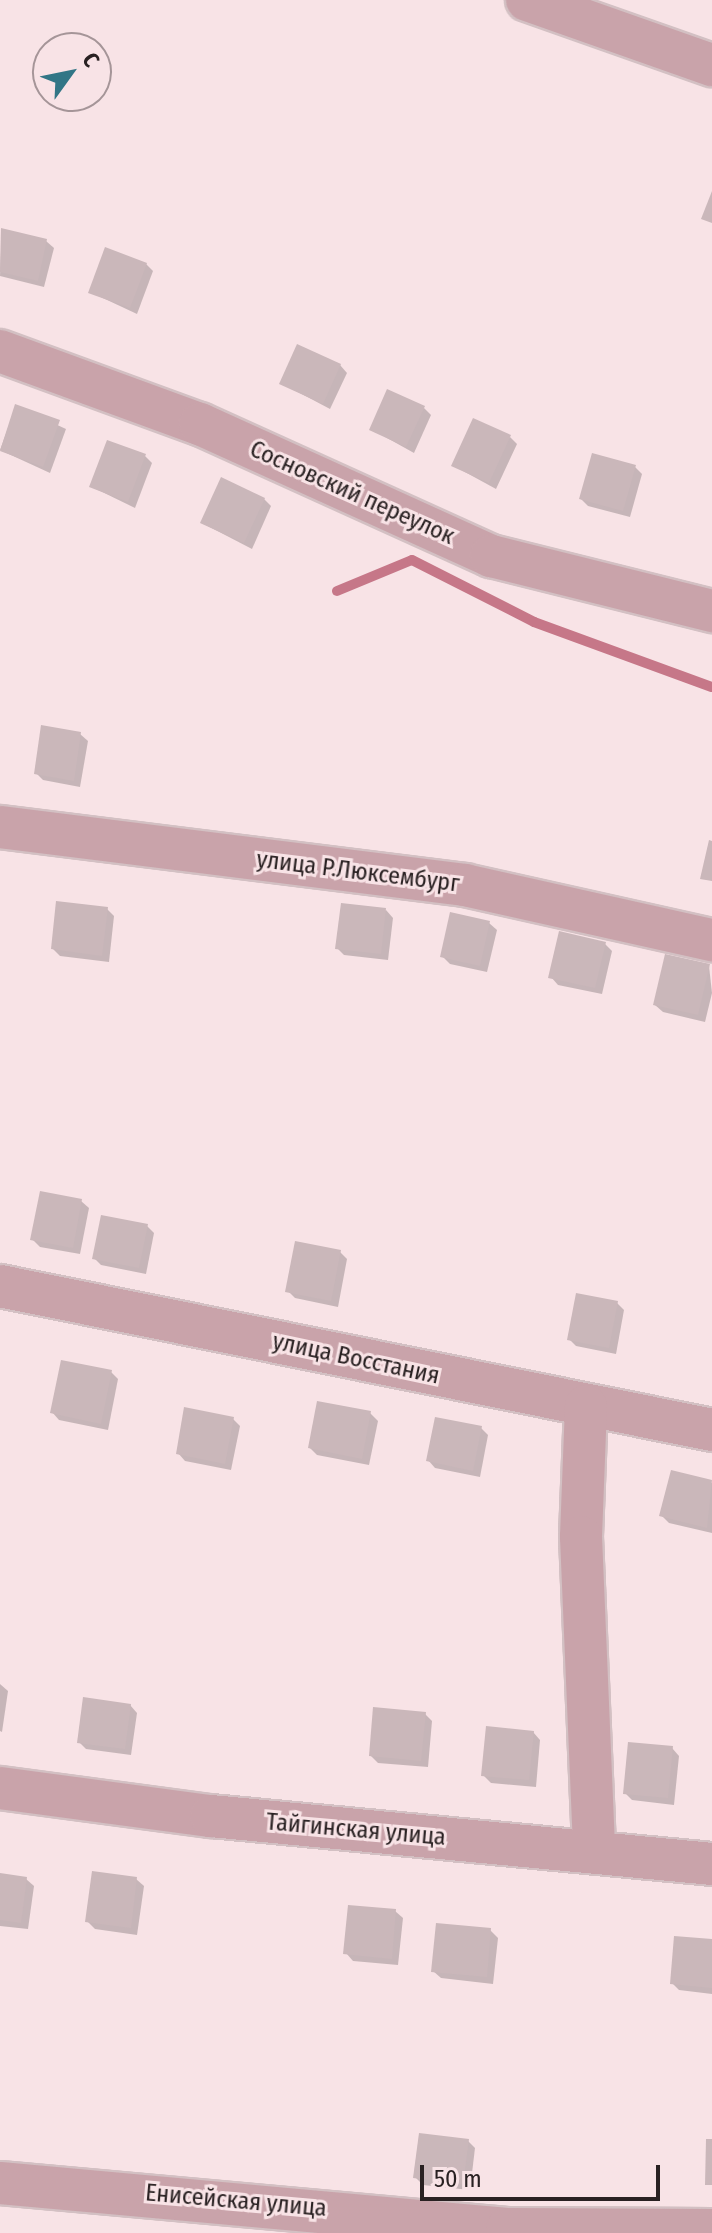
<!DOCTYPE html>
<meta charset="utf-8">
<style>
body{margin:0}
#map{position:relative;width:712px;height:2233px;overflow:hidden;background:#f8e3e6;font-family:"Fira Sans Condensed",sans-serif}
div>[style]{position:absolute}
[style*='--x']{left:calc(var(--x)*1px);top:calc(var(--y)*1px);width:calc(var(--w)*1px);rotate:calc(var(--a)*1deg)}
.shadow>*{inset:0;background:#0003}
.stream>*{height:10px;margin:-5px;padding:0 5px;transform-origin:5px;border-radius:5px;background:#c67788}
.building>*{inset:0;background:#cab7ba}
.roads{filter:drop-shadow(2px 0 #d3c0c3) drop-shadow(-2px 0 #d3c0c3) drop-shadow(0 2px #d3c0c3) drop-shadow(0 -2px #d3c0c3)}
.minor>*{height:42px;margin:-21px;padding:0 21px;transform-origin:21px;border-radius:21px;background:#c9a3aa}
span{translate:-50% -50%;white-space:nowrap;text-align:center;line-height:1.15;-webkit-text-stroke:6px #f8e3e6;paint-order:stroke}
.street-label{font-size:24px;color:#292122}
.north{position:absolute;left:32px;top:32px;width:80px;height:80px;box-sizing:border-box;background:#f8e3e6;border:2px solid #a59598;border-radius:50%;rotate:57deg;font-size:22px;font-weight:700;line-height:32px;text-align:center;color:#292122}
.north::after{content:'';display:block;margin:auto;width:28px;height:36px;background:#327686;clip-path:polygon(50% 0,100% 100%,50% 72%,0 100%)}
.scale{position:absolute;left:420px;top:2165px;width:240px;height:36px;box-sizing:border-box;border:4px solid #292122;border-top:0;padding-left:10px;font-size:24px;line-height:28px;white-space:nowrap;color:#292122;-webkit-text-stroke:6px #f8e3e6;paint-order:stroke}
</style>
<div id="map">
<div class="shadow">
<div style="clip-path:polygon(2px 230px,46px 241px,54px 248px,44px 287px,0 276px)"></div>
<div style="clip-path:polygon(146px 264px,153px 271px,137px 314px,90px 292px)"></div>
<div style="clip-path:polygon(340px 365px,347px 373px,330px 409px,281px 383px)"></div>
<div style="clip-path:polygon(16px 406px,66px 429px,50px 473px,0 450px)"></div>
<div style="clip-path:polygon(424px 408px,431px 415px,414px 453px,371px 429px)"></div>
<div style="clip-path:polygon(510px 437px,517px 444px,496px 489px,454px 466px)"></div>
<div style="clip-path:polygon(145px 456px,152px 463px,135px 508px,92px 487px)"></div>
<div style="clip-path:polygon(635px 467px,642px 474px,630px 517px,588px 506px,581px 499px)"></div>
<div style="clip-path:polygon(264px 499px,271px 506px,252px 549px,202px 523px)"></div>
<div style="clip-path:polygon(80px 734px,88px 741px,80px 787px,43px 780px,36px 773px)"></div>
<div style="clip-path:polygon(107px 909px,114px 916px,109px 962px,60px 956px,53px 949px)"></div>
<div style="clip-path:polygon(386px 910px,393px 918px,388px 960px,344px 955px,337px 948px)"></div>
<div style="clip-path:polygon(489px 923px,497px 930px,487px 972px,450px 964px,442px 956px)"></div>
<div style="clip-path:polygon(605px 944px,612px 951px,602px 994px,558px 985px,551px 977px)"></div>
<div style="clip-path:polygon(709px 966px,712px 993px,705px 1022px,663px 1012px,655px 1005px)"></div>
<div style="clip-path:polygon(81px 1201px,89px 1208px,80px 1254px,40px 1247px,32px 1239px)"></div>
<div style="clip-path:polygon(147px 1226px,154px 1233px,146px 1274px,101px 1265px,94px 1258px)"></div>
<div style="clip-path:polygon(340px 1252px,347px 1259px,338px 1307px,295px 1298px,288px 1291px)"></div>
<div style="clip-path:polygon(617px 1303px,624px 1310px,616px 1354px,576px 1346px,569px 1339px)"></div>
<div style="clip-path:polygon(111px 1372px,118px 1379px,108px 1430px,59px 1420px,52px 1412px)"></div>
<div style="clip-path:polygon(370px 1413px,378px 1421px,369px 1465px,317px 1455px,310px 1448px)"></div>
<div style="clip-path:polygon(233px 1419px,240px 1426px,231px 1470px,185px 1461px,178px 1453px)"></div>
<div style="clip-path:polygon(481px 1428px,488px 1435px,480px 1477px,435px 1468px,428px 1460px)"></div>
<div style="clip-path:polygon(672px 1473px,712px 1483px,712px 1533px,669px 1523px,661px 1515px)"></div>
<div style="clip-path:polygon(0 1684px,8px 1691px,2px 1732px,0 1731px)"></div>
<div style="clip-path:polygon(130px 1705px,137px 1713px,131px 1755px,86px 1749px,79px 1742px)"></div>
<div style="clip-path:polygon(425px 1714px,432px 1721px,428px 1767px,378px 1763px,371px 1756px)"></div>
<div style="clip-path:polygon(533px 1732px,540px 1740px,536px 1787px,491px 1783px,483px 1775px)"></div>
<div style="clip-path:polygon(672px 1748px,679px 1756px,674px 1805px,632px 1800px,625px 1793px)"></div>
<div style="clip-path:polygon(0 1875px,26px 1879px,34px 1886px,28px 1929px,0 1926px)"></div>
<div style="clip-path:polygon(136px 1879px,144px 1886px,137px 1935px,95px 1929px,88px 1922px)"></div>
<div style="clip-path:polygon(395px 1911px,403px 1918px,398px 1965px,353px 1961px,346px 1953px)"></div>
<div style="clip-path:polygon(490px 1930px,498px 1938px,493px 1984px,441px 1978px,433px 1971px)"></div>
<div style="clip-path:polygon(712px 1941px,712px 1994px,679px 1990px,672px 1983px)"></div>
<div style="clip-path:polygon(468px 2141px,475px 2148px,470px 2190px,423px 2185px,416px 2178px)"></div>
</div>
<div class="stream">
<div style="--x:337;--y:591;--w:81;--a:-22.5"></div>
<div style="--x:412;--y:560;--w:137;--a:26.9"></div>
<div style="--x:534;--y:622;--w:189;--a:20.1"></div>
</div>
<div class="building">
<div style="clip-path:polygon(712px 191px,712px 223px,701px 219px)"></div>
<div style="clip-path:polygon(1px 228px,47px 239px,38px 281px,0 272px)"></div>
<div style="clip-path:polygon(105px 247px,147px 263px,130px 308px,88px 293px)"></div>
<div style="clip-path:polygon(297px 344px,341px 364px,323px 404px,279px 384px)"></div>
<div style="clip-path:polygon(387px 389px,425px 406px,406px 447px,369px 430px)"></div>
<div style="clip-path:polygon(15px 404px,60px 420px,43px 467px,0 451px)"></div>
<div style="clip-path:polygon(473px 418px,511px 435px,489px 483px,451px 466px)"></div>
<div style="clip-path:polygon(107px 440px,146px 454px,128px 502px,89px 487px)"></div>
<div style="clip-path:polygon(592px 453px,636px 465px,623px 511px,579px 499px)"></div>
<div style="clip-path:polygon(221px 477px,265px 498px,244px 543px,200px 523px)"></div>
<div style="clip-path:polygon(41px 725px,81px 732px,74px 781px,34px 774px)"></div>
<div style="clip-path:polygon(709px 840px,712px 841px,712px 881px,700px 879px)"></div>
<div style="clip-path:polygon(56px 901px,108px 907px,102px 956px,51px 949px)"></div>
<div style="clip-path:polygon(341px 903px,386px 908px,381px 954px,335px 949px)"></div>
<div style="clip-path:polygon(450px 912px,490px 921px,480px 966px,440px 957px)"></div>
<div style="clip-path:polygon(559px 931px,606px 942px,595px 988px,548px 978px)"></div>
<div style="clip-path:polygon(665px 954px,710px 964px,698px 1015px,653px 1005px)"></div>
<div style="clip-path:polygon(40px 1191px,82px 1199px,73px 1248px,30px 1240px)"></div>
<div style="clip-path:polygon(101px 1215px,148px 1224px,139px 1268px,92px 1259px)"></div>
<div style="clip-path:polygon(295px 1241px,341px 1250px,331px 1301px,285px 1292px)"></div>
<div style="clip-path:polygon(576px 1293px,618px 1301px,609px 1348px,567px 1340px)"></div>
<div style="clip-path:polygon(61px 1360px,112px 1370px,101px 1424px,50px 1413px)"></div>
<div style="clip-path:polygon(317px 1401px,371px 1411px,362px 1459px,308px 1448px)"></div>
<div style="clip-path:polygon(184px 1407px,234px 1417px,225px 1464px,176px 1454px)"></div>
<div style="clip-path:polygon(435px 1417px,482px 1426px,473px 1471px,426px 1461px)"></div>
<div style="clip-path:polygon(671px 1470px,712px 1480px,707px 1528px,659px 1516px)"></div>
<div style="clip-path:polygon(83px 1697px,131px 1704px,125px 1749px,77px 1743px)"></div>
<div style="clip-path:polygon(373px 1707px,426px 1712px,421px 1761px,369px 1756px)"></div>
<div style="clip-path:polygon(486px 1726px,534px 1731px,529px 1780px,481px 1776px)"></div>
<div style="clip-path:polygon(628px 1742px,673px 1746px,668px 1798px,623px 1794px)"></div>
<div style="clip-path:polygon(92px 1871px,137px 1877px,131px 1928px,85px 1922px)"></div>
<div style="clip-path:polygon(0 1873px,27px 1877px,21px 1923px,0 1920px)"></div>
<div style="clip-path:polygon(348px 1905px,396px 1909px,392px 1959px,343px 1954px)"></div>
<div style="clip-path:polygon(436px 1923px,491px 1928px,487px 1977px,431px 1972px)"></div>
<div style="clip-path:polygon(674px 1936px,712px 1939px,712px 1988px,670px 1984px)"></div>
<div style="clip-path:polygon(419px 2133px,469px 2139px,463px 2184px,413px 2178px)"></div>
<div style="clip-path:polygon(706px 2139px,712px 2139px,712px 2185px,705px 2185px)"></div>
</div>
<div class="roads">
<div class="minor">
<div style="--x:527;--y:0;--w:196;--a:19.4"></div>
<div style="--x:0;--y:351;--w:213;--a:20.1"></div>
<div style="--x:200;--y:424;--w:320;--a:24.4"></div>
<div style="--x:491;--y:556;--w:228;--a:14"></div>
<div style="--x:0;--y:827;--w:469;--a:7.1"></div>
<div style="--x:465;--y:885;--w:253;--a:12.6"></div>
<div style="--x:0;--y:1286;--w:726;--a:11.43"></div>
<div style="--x:586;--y:1406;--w:131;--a:92.2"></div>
<div style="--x:581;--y:1537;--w:315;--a:87.6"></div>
<div style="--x:0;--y:1788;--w:213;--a:7.6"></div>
<div style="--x:211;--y:1816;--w:503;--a:5.47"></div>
<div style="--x:0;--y:2183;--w:509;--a:5.18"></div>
<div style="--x:507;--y:2229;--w:205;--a:0.3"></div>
</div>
</div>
<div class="street-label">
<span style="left:352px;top:493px;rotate:24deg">Сосновский переулок</span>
<span style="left:358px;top:872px;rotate:7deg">улица Р.Люксембург</span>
<span style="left:356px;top:1359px;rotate:12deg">улица Восстания</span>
<span style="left:356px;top:1830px;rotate:5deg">Тайгинская улица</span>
<span style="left:236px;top:2201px;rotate:5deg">Енисейская улица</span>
</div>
<div class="north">С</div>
<div class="scale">50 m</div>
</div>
